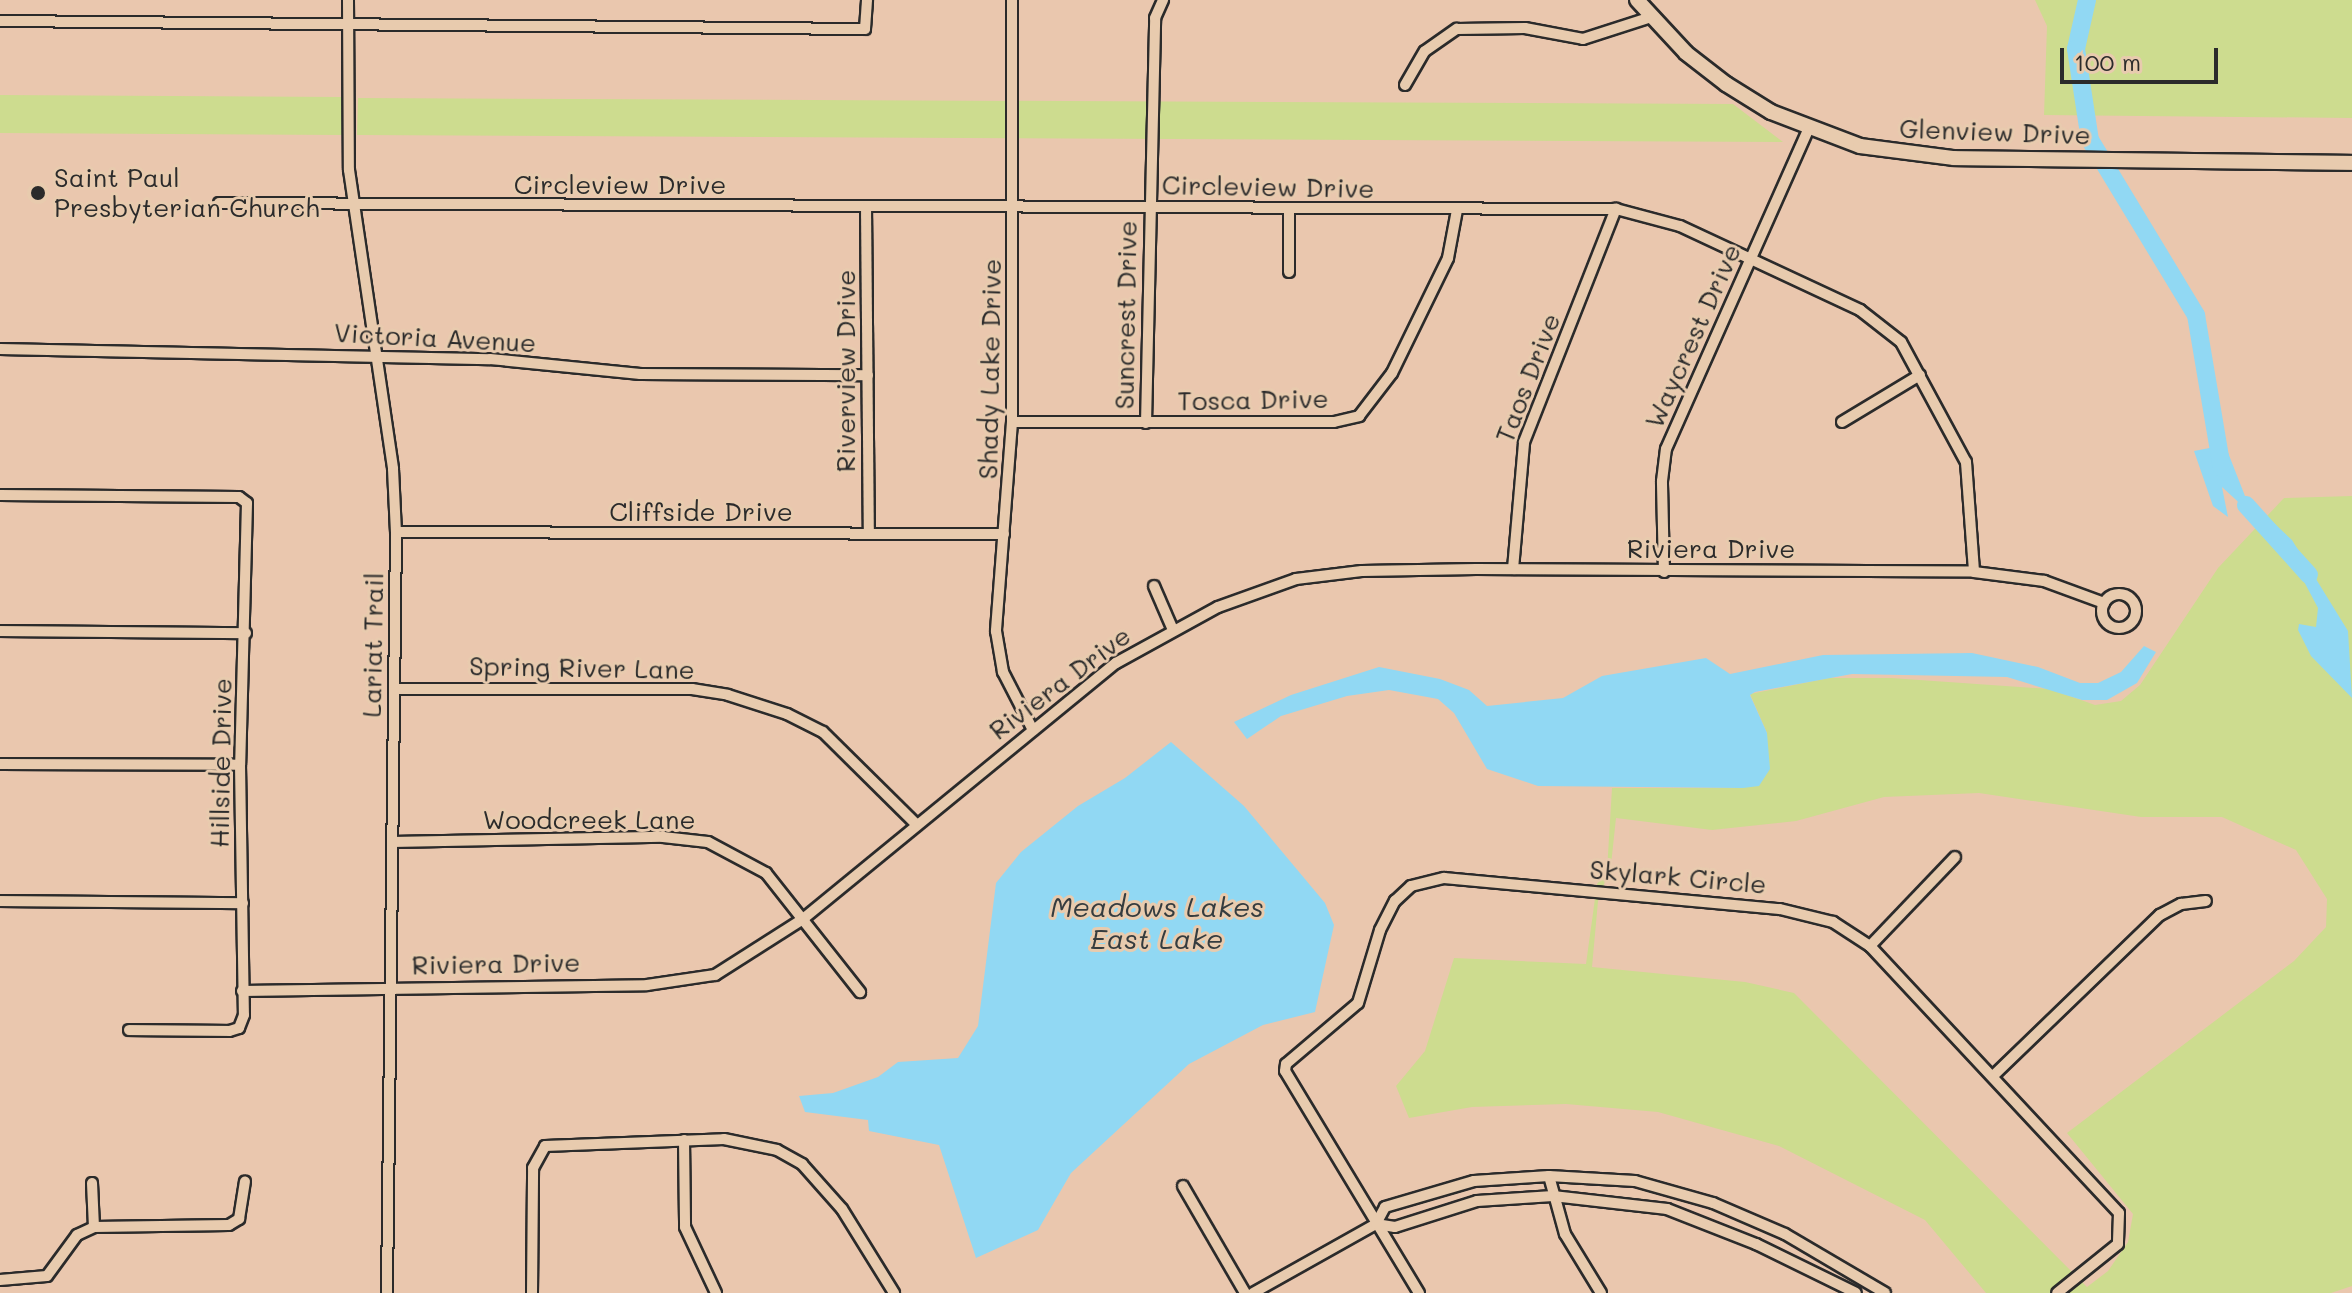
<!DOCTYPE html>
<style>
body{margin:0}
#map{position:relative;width:2352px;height:1293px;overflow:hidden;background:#eac7ae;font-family:Mali,sans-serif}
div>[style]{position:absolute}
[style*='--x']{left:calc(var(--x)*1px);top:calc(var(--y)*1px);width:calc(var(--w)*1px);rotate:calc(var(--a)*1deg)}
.green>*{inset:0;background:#cddc8f}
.water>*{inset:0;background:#91d8f3}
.river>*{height:18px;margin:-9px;padding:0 9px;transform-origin:9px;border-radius:9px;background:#91d8f3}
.roads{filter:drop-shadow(2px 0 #2b2b2b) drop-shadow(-2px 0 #2b2b2b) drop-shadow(0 2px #2b2b2b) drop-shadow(0 -2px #2b2b2b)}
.minor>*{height:10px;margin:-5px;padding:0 5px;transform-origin:5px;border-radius:5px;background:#e8cbae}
.minor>.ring{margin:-5px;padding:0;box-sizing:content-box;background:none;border:10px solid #e8cbae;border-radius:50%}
.major>*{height:14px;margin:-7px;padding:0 7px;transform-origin:7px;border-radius:7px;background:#e8cbae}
.dots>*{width:22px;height:22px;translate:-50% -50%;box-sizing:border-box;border:4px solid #e8cbae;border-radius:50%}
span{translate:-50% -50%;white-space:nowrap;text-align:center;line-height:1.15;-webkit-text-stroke:6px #e8cbae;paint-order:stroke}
.street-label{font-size:26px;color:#2b2b2b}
.poi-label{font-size:26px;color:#2b2b2b}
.left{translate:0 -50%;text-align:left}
.water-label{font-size:28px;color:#353c3f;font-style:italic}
.scale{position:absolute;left:2060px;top:48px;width:158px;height:36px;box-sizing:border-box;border:4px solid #2b2b2b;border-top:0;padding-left:10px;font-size:24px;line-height:28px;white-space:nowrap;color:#2b2b2b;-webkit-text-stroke:6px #e8cbae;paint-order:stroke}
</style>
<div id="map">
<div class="green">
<div style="clip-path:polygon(2035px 0,2352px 0,2352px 118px,2044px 115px,2047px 26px)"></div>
<div style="clip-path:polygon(0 95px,342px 97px,342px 135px,0 133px)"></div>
<div style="clip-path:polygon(358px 98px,1733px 104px,1783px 142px,357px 135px)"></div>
<div style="clip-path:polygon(evenodd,2352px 496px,2352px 1286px,2331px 1293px,1986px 1293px,1925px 1220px,1779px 1146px,1658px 1112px,1566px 1104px,1472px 1107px,1409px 1118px,1396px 1086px,1425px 1051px,1454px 958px,1586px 964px,1597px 884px,1607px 871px,1612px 788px,1743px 788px,1767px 733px,1750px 694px,1829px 678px,1891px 678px,2050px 689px,2095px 705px,2121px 701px,2140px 685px,2218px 568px,2284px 498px,2352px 496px,1979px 793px,2141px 817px,2222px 817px,2296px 850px,2327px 899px,2326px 927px,2294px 961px,2067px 1133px,2133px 1214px,2128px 1242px,2108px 1271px,2087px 1287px,1794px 993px,1745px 982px,1592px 967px,1598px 901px,1611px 865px,1616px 818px,1712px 830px,1796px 821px,1884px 797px,1979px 793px)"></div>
</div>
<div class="water">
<div style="clip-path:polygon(2225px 445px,2245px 496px,2292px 540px,2348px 631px,2352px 698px,2311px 656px,2298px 630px,2299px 624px,2316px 627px,2318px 608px,2284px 544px,2222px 487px,2228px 517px,2213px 506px,2194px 451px)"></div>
<div style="clip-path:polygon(2144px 646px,2156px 652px,2137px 683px,2107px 700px,2082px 700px,2007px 677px,1852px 674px,1755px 692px,1750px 695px,1767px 733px,1770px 769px,1759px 786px,1743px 788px,1538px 786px,1487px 769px,1454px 713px,1438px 699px,1389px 690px,1347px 696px,1281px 716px,1247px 739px,1234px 722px,1291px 695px,1379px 667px,1440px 679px,1469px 690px,1487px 706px,1563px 698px,1602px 676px,1706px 658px,1730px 674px,1823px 655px,1972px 653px,2038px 667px,2080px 683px,2098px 683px,2121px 672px)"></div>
<div style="clip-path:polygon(1171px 742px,1244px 806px,1325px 903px,1334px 925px,1315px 1012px,1263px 1025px,1189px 1064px,1071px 1173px,1038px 1230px,976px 1258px,939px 1145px,869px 1131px,868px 1120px,805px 1112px,799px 1096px,833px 1093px,878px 1077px,898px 1062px,958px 1058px,978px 1026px,996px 883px,1021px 852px,1078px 806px,1125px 778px)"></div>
</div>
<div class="river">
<div style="--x:2087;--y:0;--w:50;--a:102.7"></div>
<div style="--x:2076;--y:49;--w:92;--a:81.3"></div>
<div style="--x:2090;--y:140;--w:205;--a:58.8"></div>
<div style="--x:2196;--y:315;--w:155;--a:80.4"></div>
<div style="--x:2246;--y:505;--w:94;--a:48"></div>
</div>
<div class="roads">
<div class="minor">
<div style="--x:348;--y:0;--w:170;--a:89.7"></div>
<div style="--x:349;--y:170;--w:302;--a:81.6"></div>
<div style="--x:393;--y:469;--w:63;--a:87.3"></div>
<div style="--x:396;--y:532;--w:761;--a:90.68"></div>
<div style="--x:1012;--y:0;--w:422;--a:90"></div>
<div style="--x:1012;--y:422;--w:210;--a:94.4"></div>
<div style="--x:996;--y:631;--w:42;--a:80.3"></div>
<div style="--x:1003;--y:672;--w:65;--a:62.7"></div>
<div style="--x:0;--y:21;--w:865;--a:0.53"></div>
<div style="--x:865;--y:29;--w:29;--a:-86"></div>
<div style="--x:1405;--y:85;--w:39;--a:-60"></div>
<div style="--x:1425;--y:51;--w:39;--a:-35"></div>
<div style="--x:1457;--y:29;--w:68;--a:-0.8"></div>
<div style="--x:1525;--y:28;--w:59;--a:10.7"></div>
<div style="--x:1583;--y:39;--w:71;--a:-17.9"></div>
<div style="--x:219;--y:203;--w:1397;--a:0.25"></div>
<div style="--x:1616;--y:209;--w:66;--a:14.9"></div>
<div style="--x:1680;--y:226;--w:199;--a:25"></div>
<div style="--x:1860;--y:310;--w:52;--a:38"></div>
<div style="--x:1901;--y:342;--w:136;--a:61.6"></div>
<div style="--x:1966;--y:462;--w:110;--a:85.8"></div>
<div style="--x:866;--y:207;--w:327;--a:89.5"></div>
<div style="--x:1289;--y:209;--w:63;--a:90"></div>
<div style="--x:0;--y:349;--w:490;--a:1.2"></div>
<div style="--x:490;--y:359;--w:151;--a:5.7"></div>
<div style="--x:640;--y:374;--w:228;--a:0.3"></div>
<div style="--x:1012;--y:422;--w:322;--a:0"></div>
<div style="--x:1334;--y:422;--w:26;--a:-13"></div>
<div style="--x:1359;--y:416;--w:54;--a:-52.5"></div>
<div style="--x:1392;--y:373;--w:128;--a:-64"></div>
<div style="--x:1448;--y:258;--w:49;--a:-79.4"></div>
<div style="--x:1842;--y:422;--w:91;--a:-31.1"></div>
<div style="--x:1146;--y:423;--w:405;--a:-88.7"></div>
<div style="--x:1155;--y:18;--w:20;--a:-66"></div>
<div style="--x:0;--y:495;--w:239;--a:0.5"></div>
<div style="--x:239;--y:497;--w:10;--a:37"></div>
<div style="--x:247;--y:503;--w:262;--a:91.5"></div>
<div style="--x:240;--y:765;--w:250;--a:89.1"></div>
<div style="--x:244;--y:1015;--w:14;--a:111"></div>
<div style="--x:239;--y:1028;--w:10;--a:163"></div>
<div style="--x:229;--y:1031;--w:100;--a:-179.4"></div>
<div style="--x:396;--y:532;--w:608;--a:0.19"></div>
<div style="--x:1513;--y:569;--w:127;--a:-85"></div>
<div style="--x:1524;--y:442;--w:251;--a:-68.5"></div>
<div style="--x:1664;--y:572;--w:91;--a:-91.3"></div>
<div style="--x:1662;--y:481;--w:32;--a:-83"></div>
<div style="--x:1666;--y:449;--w:351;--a:-66"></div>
<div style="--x:1154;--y:586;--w:48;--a:66.6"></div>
<div class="ring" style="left:2102px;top:594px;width:24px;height:24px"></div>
<div style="--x:0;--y:631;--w:246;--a:0.5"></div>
<div style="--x:395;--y:689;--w:297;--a:0"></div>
<div style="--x:692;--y:689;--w:36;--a:9"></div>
<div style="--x:728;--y:695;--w:62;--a:17.9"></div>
<div style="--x:787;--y:714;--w:40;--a:26.6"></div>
<div style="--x:823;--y:732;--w:131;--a:44.7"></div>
<div style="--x:0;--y:764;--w:240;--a:0.2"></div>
<div style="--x:392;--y:842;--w:271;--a:-1.1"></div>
<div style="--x:663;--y:837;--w:45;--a:6.3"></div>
<div style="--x:708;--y:842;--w:66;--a:28.1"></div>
<div style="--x:766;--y:873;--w:152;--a:51.7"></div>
<div style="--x:0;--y:901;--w:243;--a:0.5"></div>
<div style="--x:1870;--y:946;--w:123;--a:-46.3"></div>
<div style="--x:242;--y:991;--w:405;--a:-0.8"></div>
<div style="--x:647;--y:985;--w:69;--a:-8.4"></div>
<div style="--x:715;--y:975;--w:104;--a:-32.5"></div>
<div style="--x:803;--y:919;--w:404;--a:-39.3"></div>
<div style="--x:1116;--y:663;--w:116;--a:-28.8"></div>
<div style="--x:1218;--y:607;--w:83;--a:-19.7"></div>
<div style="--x:1296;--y:579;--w:66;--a:-6.9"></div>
<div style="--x:1362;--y:571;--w:114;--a:-1"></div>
<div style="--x:1476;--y:569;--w:498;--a:0.3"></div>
<div style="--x:1974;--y:572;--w:71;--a:7.3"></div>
<div style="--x:2044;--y:581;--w:64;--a:20.1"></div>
<div style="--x:1993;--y:1076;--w:232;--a:-44"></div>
<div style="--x:2160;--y:915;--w:24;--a:-28"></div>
<div style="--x:2181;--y:904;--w:25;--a:-7"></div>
<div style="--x:684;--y:1140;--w:87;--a:89.3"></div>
<div style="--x:685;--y:1227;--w:73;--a:64.8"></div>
<div style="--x:1549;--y:1176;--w:60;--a:74.6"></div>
<div style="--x:1565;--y:1234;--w:69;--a:58.6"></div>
<div style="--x:92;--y:1183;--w:44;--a:87.4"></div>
<div style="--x:1183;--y:1186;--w:124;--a:59.9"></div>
<div style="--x:1376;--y:1224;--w:19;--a:-62"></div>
<div style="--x:1385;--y:1207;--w:93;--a:-16.3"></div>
<div style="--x:1474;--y:1181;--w:75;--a:-3.8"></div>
<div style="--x:1549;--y:1176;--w:86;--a:3.3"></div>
<div style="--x:1635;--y:1181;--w:81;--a:15.8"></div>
<div style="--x:1713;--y:1203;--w:78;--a:23.3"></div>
<div style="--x:1785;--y:1234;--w:116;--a:30.5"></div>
<div style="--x:0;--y:1280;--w:47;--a:-4.9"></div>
<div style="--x:47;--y:1276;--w:51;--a:-53.8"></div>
<div style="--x:77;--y:1235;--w:19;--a:-25"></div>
<div style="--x:94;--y:1227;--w:135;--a:-0.8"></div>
<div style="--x:229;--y:1225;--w:12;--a:-31"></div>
<div style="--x:239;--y:1219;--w:38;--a:-81"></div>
<div style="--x:532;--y:1293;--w:125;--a:-89.5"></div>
<div style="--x:533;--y:1168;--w:25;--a:-61"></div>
<div style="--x:545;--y:1146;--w:179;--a:-2.2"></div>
<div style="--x:724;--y:1139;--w:54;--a:11.7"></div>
<div style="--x:777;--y:1150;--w:29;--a:29"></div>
<div style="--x:802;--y:1164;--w:60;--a:48.4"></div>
<div style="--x:842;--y:1209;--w:99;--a:58.2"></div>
<div style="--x:1253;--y:1293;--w:141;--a:-29.3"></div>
<div style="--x:1376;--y:1224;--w:19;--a:9"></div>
<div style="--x:1395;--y:1227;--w:86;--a:-17.6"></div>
<div style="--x:1477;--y:1201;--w:76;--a:-3.8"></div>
<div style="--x:1553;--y:1196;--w:115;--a:6.5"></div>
<div style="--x:1667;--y:1209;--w:96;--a:21.5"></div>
<div style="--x:1756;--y:1244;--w:111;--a:26.1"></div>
<div style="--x:1419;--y:1293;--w:259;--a:-121.1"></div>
<div style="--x:1285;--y:1071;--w:7;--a:-82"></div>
<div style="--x:1286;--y:1064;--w:94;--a:-40.3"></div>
<div style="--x:1358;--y:1003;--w:76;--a:-73.2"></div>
<div style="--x:1380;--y:930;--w:33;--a:-63"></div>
<div style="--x:1395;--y:901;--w:22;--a:-43"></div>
<div style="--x:1411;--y:886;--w:34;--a:-14"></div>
<div style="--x:1444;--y:878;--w:337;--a:5.3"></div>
<div style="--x:1780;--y:909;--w:55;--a:13.8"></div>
<div style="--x:1833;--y:922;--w:44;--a:33"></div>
<div style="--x:1870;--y:946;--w:365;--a:47"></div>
<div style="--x:2119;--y:1213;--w:31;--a:92"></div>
<div style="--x:2118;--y:1244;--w:78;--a:141.2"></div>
</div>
<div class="major">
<div style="--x:1637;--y:0;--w:72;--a:47.2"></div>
<div style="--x:1686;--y:53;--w:51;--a:37.8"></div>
<div style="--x:1726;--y:84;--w:53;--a:31.9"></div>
<div style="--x:1771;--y:112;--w:95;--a:20.9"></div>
<div style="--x:1860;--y:146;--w:95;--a:7.3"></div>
<div style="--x:1954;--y:158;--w:398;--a:0.7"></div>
</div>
</div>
<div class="dots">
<div style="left:38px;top:193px;background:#2b2b2b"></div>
</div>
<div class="street-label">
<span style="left:1995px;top:132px;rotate:2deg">Glenview Drive</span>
<span style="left:620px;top:185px">Circleview Drive</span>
<span style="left:1268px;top:187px;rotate:1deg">Circleview Drive</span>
<span style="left:1126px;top:315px;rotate:-89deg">Suncrest Drive</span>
<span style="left:1693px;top:336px;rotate:-66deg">Waycrest Drive</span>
<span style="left:435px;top:338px;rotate:3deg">Victoria Avenue</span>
<span style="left:990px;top:369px;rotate:-89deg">Shady Lake Drive</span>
<span style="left:846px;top:371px;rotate:-90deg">Riverview Drive</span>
<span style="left:1528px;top:378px;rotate:-69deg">Taos Drive</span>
<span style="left:1253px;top:400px;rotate:-1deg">Tosca Drive</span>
<span style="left:701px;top:512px">Cliffside Drive</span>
<span style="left:1711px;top:549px">Riviera Drive</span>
<span style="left:373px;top:645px;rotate:-89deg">Lariat Trail</span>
<span style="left:582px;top:668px;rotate:1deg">Spring River Lane</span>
<span style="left:1060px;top:683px;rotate:-37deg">Riviera Drive</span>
<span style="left:221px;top:763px;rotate:-89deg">Hillside Drive</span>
<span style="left:589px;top:820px">Woodcreek Lane</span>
<span style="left:1678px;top:877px;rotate:5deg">Skylark Circle</span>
<span style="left:496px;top:964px;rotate:-1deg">Riviera Drive</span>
</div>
<div class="poi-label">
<span class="left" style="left:54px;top:193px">Saint Paul<br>Presbyterian Church</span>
</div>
<div class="water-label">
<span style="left:1157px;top:922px">Meadows Lakes<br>East Lake</span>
</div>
<div class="scale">100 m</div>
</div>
